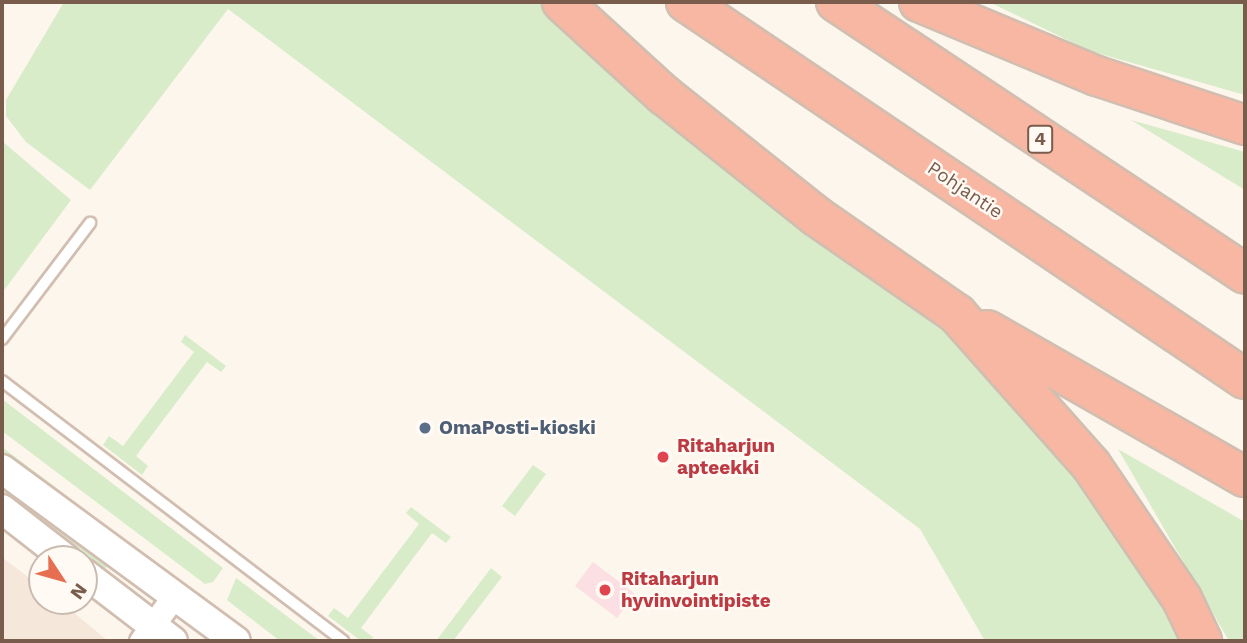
<!DOCTYPE html>
<style>
body{margin:0}
#map{position:relative;width:1247px;height:643px;overflow:hidden;background:#fdf6ec;font-family:"Work Sans",sans-serif}
div>[style]{position:absolute}
[style*='--x']{left:calc(var(--x)*1px);top:calc(var(--y)*1px);width:calc(var(--w)*1px);rotate:calc(var(--a)*1deg)}
.residential>*{inset:0;background:#f5e8da}
.medical>*{inset:0;background:#fbdfe3}
.green>*{inset:0;background:#d8ecc9}
.roads{filter:drop-shadow(2px 0 #d1beb0) drop-shadow(-2px 0 #d1beb0) drop-shadow(0 2px #d1beb0) drop-shadow(0 -2px #d1beb0)}
.service>*{height:10px;margin:-5px;padding:0 5px;transform-origin:5px;border-radius:5px;background:#fff}
.minor>*{height:23px;margin:-11.5px;padding:0 11.5px;transform-origin:11.5px;border-radius:11.5px;background:#fff}
.tertiary>*{height:28px;margin:-14px;padding:0 14px;transform-origin:14px;border-radius:14px;background:#fff}
.motorway>*{height:38px;margin:-19px;padding:0 19px;transform-origin:19px;border-radius:19px;background:#f7b7a3}
.dots>*{width:19px;height:19px;translate:-50% -50%;box-sizing:border-box;border:4px solid #fffaf3;border-radius:50%}
span{translate:-50% -50%;white-space:nowrap;text-align:center;line-height:1.15;-webkit-text-stroke:5px #fffaf3;paint-order:stroke}
.shield-label span{padding:2px 5px;background:#fffaf3;border:2px solid;border-radius:5px;-webkit-text-stroke-width:0}
.shield-label{font-size:18px;color:#7a5c4d;font-weight:700}
.street-label{font-size:19px;color:#7a5c4d}
.service-label{font-size:19px;color:#4e5e75;font-weight:700}
.left{translate:0 -50%;text-align:left}
.health-label{font-size:19px;color:#be3a42;font-weight:700}
.frame{position:absolute;inset:0;border:4px solid #7a5c4d;pointer-events:none}
.north{position:absolute;left:28px;top:545px;width:70px;height:70px;box-sizing:border-box;background:#fffaf3;border:2px solid #cabbb1;border-radius:50%;rotate:126deg;font-size:19px;font-weight:700;line-height:28px;text-align:center;color:#7a5c4d}
.north::after{content:'';display:block;margin:auto;width:24px;height:32px;background:#e76f51;clip-path:polygon(50% 0,100% 100%,50% 72%,0 100%)}
</style>
<div id="map">
<div class="residential">
<div style="clip-path:polygon(2px 557px,42px 588px,42px 601px,60px 601px,108px 641px,2px 641px)"></div>
</div>
<div class="medical">
<div style="clip-path:polygon(593px 562px,635px 594px,617px 618px,575px 586px)"></div>
</div>
<div class="green">
<div style="clip-path:polygon(64px 2px,548px 2px,960px 343px,1083px 472px,1187px 641px,985px 641px,920px 529px,228px 9px,90px 190px,26px 142px,6px 116px,6px 100px)"></div>
<div style="clip-path:polygon(989px 2px,1245px 2px,1245px 95px,1090px 51px)"></div>
<div style="clip-path:polygon(1131px 120px,1245px 152px,1245px 190px)"></div>
<div style="clip-path:polygon(2px 141px,71px 200px,2px 293px)"></div>
<div style="clip-path:polygon(185px 335px,226px 366px,221px 372px,207px 362px,136px 456px,148px 466px,142px 475px,103px 445px,109px 436px,123px 446px,194px 352px,181px 342px)"></div>
<div style="clip-path:polygon(2px 399px,223px 568px,213px 582px,205px 584px,2px 431px)"></div>
<div style="clip-path:polygon(2px 447px,79px 505px,74px 512px,2px 458px)"></div>
<div style="clip-path:polygon(1118px 449px,1245px 522px,1245px 641px,1229px 641px)"></div>
<div style="clip-path:polygon(533px 465px,546px 474px,515px 516px,502px 506px)"></div>
<div style="clip-path:polygon(2px 479px,112px 560px,100px 575px,2px 502px)"></div>
<div style="clip-path:polygon(411px 507px,451px 537px,446px 543px,432px 533px,361px 628px,374px 638px,361px 641px,328px 616px,334px 608px,348px 618px,419px 524px,406px 513px)"></div>
<div style="clip-path:polygon(491px 568px,502px 577px,453px 641px,436px 641px)"></div>
<div style="clip-path:polygon(236px 578px,320px 641px,280px 641px,227px 600px)"></div>
</div>
<div class="roads">
<div class="service">
<div style="--x:2;--y:339;--w:146;--a:-52.8"></div>
<div style="--x:2;--y:381;--w:429;--a:37.3"></div>
</div>
<div class="minor">
<div style="--x:141;--y:641;--w:56;--a:-53.7"></div>
</div>
<div class="tertiary">
<div style="--x:2;--y:469;--w:290;--a:36.3"></div>
<div style="--x:2;--y:509;--w:81;--a:38"></div>
<div style="--x:84;--y:573;--w:112;--a:37.4"></div>
</div>
<div class="motorway">
<div style="--x:562;--y:2;--w:138;--a:42.4"></div>
<div style="--x:664;--y:95;--w:194;--a:38.5"></div>
<div style="--x:816;--y:216;--w:172;--a:34.8"></div>
<div style="--x:957;--y:314;--w:202;--a:48.4"></div>
<div style="--x:1091;--y:465;--w:162;--a:55.8"></div>
<div style="--x:1182;--y:599;--w:47;--a:64.5"></div>
<div style="--x:686;--y:2;--w:674;--a:34"></div>
<div style="--x:836;--y:2;--w:491;--a:33.6"></div>
<div style="--x:919;--y:2;--w:193;--a:22.6"></div>
<div style="--x:1097;--y:76;--w:156;--a:18.3"></div>
<div style="--x:987;--y:330;--w:297;--a:29.7"></div>
</div>
</div>
<div class="dots">
<div style="left:425px;top:428px;background:#5c6f8a"></div>
<div style="left:663px;top:457px;background:#e0444e"></div>
<div style="left:605px;top:590px;background:#e0444e"></div>
</div>
<div class="shield-label">
<span style="left:1040px;top:139px">4</span>
</div>
<div class="street-label">
<span style="left:965px;top:190px;rotate:34deg">Pohjantie</span>
</div>
<div class="service-label">
<span class="left" style="left:439px;top:428px">OmaPosti-kioski</span>
</div>
<div class="health-label">
<span class="left" style="left:677px;top:457px">Ritaharjun<br>apteekki</span>
<span class="left" style="left:621px;top:590px">Ritaharjun<br>hyvinvointipiste</span>
</div>
<div class="frame"></div>
<div class="north">N</div>
</div>
